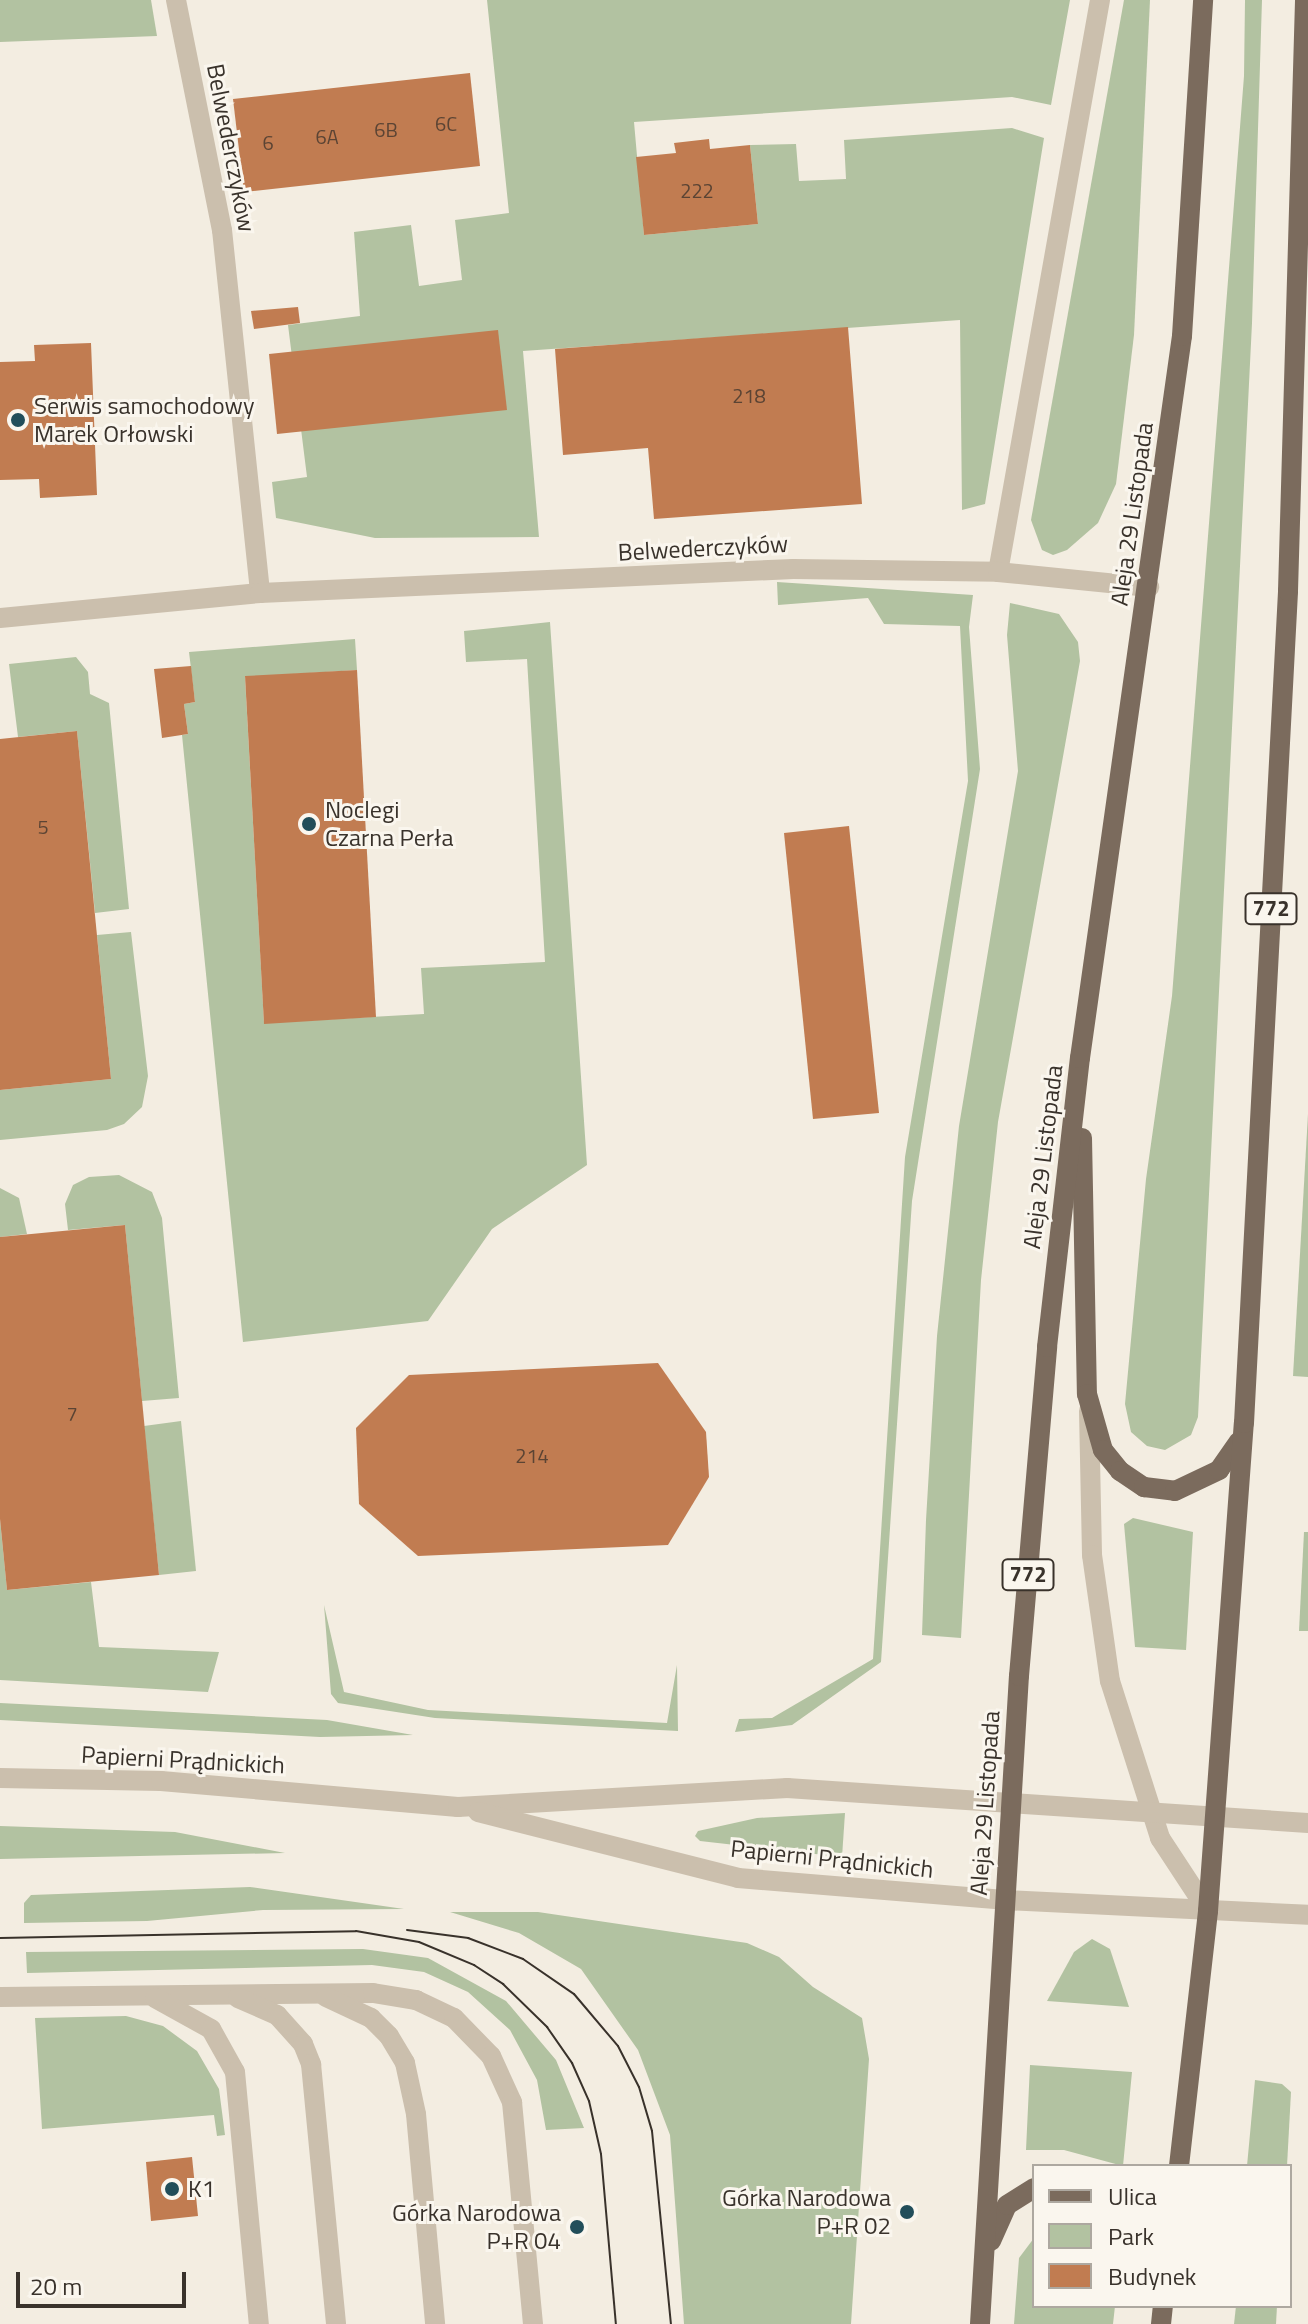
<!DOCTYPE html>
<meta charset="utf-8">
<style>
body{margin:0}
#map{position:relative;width:1308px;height:2324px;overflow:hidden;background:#f3ede1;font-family:"Titillium Web",sans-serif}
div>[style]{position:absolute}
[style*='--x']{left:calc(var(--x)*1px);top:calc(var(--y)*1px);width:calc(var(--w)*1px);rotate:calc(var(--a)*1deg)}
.green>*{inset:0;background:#b2c2a1}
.building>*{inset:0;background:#c17c51}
.minor>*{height:20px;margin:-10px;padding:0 10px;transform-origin:10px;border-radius:10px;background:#cbbfad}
.major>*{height:20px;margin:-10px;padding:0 10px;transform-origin:10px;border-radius:10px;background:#7b6b5d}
.tram>*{height:2px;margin:-1px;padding:0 1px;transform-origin:1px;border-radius:1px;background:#39322b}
.dots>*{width:22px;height:22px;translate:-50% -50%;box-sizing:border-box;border:4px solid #faf6ee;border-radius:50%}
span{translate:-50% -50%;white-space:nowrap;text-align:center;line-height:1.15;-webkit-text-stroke:6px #faf6ee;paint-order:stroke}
.number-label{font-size:20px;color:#5b4434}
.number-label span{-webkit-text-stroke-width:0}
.shield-label span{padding:2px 6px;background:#faf6ee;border:2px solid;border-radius:6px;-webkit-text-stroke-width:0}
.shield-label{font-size:22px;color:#39322b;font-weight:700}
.street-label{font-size:24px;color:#39322b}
.poi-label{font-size:24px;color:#39322b}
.left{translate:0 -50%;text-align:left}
.right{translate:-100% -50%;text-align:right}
.legend{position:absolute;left:1032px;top:2164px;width:260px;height:144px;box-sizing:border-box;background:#faf6ee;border:2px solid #ada8a0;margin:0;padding:10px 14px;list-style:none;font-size:24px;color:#39322b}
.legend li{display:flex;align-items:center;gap:16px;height:40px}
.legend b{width:40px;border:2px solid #ada8a0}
.scale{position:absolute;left:16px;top:2272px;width:170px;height:36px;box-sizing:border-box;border:4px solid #39322b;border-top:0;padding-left:10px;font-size:24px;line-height:28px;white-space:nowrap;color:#39322b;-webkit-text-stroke:6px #faf6ee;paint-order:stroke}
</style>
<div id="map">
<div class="green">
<div style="clip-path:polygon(0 0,151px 0,157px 36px,0 42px)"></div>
<div style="clip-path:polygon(487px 0,1070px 0,1051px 105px,1012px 97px,634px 122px,644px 235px,758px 224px,750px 145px,796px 144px,799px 181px,846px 179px,844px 140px,1012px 128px,1044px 138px,985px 504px,962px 510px,960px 320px,523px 351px,539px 537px,375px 538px,276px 518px,272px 482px,307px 477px,288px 325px,360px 316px,354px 232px,411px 225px,419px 286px,462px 280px,455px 220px,509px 213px)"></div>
<div style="clip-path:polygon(1124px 0,1150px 0,1134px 335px,1116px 484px,1098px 523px,1067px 550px,1053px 555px,1042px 550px,1031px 520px)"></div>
<div style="clip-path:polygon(1245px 0,1262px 0,1252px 323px,1198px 1417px,1191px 1435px,1165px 1450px,1147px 1446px,1131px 1432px,1125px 1404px,1146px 1179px,1172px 996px,1244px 76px)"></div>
<div style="clip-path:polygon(777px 582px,973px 595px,969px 627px,980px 769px,912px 1201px,881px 1662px,792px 1725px,735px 1732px,739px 1719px,772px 1718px,873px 1659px,905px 1157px,968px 781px,960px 626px,884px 624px,868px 598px,778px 605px)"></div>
<div style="clip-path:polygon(1010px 603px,1059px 614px,1078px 642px,1080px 661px,998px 1122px,981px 1280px,961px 1638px,922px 1635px,926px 1520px,937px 1336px,959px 1126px,1018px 771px,1007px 635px)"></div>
<div style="clip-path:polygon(550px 622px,587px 1165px,492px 1229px,428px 1321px,243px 1342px,182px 735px,188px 734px,184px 704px,195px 702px,189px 652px,355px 639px,357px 670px,245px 677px,264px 1023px,424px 1014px,421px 968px,545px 962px,527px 659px,466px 662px,464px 631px)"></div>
<div style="clip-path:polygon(76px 657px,88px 672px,90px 694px,109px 703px,129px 909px,95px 913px,77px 731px,18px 737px,9px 664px)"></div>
<div style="clip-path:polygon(131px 932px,148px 1076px,142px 1107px,124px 1124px,107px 1130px,0 1140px,0 1090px,111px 1079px,97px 935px)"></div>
<div style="clip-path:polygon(1308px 1114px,1308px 1377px,1293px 1376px)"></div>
<div style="clip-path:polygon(119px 1175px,152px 1192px,162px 1218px,179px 1398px,142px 1401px,125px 1225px,68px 1230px,65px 1204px,73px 1185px,89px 1177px)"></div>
<div style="clip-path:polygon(0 1188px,19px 1198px,27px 1234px,0 1237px)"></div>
<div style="clip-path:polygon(181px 1421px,196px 1571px,159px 1575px,144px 1426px)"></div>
<div style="clip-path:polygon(1133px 1518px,1193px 1532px,1186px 1650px,1135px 1647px,1124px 1524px)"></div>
<div style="clip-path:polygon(0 1519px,7px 1590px,91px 1582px,99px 1647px,219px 1652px,208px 1692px,0 1680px)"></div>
<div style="clip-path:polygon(1304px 1532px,1308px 1532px,1308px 1631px,1299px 1631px)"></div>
<div style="clip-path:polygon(324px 1605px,344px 1692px,428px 1710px,667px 1723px,677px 1665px,678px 1731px,435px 1718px,338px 1703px,331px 1694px)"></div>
<div style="clip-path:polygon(0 1703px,327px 1720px,413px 1735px,320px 1737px,0 1720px)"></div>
<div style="clip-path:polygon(845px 1813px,842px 1857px,700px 1841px,695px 1836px,698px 1831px,757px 1818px)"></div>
<div style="clip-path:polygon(0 1826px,175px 1832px,285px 1853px,0 1859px)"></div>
<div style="clip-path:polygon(250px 1887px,404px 1909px,263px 1910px,147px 1921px,24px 1923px,24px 1903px,31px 1895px)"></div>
<div style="clip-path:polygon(450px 1912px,538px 1912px,747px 1943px,779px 1957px,813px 1987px,862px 2018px,869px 2059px,851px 2324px,684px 2324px,670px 2135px,638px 2050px,581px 1969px,519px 1933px)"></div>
<div style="clip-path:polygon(1092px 1939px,1110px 1949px,1129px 2007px,1047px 2001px,1074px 1952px)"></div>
<div style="clip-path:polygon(363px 1949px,428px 1958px,506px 2001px,556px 2060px,584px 2128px,546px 2130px,537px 2080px,510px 2030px,468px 1992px,424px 1972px,372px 1965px,27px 1973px,26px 1952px)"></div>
<div style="clip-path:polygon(126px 2016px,163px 2026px,197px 2051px,219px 2089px,225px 2135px,217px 2136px,214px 2115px,42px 2129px,35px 2018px)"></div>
<div style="clip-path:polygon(1030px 2065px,1132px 2072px,1123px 2166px,1064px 2150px,1026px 2150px)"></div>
<div style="clip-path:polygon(1255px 2080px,1282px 2084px,1291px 2092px,1287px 2166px,1247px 2166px)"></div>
<div style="clip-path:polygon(1034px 2238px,1034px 2306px,1115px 2306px,1113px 2324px,1014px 2324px,1019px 2258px)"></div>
<div style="clip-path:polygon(1236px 2306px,1277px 2306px,1276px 2324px,1234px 2324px)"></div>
</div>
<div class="building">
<div style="clip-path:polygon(470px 73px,480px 166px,244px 192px,233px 99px)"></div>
<div style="clip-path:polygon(709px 139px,710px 149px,750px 145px,758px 224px,644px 235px,636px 157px,676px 153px,674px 143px)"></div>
<div style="clip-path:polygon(298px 307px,300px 323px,254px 329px,251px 311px)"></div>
<div style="clip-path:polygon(848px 327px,862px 504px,654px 519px,648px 448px,563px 455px,555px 349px)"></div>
<div style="clip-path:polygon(498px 330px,507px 410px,277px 434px,269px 354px)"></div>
<div style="clip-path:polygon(91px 343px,97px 495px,40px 498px,39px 479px,0 480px,0 362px,35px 361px,34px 345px)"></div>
<div style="clip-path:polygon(191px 666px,195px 702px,184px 704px,188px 734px,162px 738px,154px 669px)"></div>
<div style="clip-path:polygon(357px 670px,376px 1017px,264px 1024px,245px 676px)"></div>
<div style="clip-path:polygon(77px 731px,111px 1079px,0 1090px,0 739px)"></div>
<div style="clip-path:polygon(849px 826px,879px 1113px,813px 1119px,784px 833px)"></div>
<div style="clip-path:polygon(125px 1225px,159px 1575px,7px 1590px,0 1519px,0 1237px)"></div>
<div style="clip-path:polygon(658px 1363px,706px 1432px,709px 1477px,668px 1545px,418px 1556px,359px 1504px,356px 1428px,409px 1375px)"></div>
<div style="clip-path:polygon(192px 2157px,198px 2216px,151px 2221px,146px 2162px)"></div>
</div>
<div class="minor">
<div style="--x:176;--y:0;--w:235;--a:78.7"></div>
<div style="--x:222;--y:230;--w:365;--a:84"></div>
<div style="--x:998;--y:572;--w:581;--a:-79.89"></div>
<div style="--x:0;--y:618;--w:261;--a:-5.5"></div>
<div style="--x:260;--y:593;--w:534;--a:-2.58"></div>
<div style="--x:793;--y:569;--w:205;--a:0.8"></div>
<div style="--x:998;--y:572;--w:152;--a:5.7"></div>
<div style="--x:1089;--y:1411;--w:144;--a:88.8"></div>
<div style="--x:1092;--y:1555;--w:127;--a:81.9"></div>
<div style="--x:1110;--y:1681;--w:165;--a:72.3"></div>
<div style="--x:1160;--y:1838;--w:87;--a:56.7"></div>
<div style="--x:0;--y:1778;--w:161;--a:1.1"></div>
<div style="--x:161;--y:1781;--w:298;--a:5"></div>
<div style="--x:458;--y:1807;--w:330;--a:-3.3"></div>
<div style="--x:787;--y:1788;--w:522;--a:3.84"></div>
<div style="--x:478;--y:1812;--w:268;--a:14.2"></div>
<div style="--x:738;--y:1878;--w:267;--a:4.7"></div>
<div style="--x:1004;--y:1900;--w:304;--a:2.8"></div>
<div style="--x:0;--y:1997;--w:373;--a:-0.6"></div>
<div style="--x:373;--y:1993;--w:44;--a:9.2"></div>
<div style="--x:416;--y:2000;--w:42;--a:25.3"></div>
<div style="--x:454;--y:2018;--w:53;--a:45.8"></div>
<div style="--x:491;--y:2056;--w:51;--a:65.5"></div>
<div style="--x:512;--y:2102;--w:223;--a:84.6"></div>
<div style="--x:326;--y:1997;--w:50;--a:25"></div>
<div style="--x:371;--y:2018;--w:25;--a:45"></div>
<div style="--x:389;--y:2036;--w:31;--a:59"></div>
<div style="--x:405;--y:2063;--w:52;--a:77.8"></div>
<div style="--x:416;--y:2114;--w:211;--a:84.8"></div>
<div style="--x:155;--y:1998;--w:64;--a:29"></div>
<div style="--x:211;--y:2029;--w:49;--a:60.8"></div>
<div style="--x:235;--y:2072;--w:253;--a:84.6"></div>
<div style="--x:238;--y:1998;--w:43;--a:23.6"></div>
<div style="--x:277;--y:2015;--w:39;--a:48"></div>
<div style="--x:303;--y:2044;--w:22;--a:68"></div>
<div style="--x:311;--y:2064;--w:261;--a:84.5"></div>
</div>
<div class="major">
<div style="--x:1082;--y:1138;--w:256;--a:88.9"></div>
<div style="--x:1087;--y:1394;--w:58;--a:74.1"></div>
<div style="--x:1103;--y:1450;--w:27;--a:51"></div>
<div style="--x:1120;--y:1471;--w:29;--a:34"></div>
<div style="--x:1144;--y:1487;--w:31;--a:7"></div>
<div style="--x:1175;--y:1491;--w:49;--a:-25.5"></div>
<div style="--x:1219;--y:1470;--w:35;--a:-55"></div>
<div style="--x:1179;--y:2166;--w:257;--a:-83.5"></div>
<div style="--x:1208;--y:1911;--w:489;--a:-85.8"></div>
<div style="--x:1244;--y:1423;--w:833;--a:-86.97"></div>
<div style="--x:1288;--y:591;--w:591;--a:-88.35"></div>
<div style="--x:991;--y:2241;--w:39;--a:-66"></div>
<div style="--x:1007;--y:2205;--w:32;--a:-32"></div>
<div style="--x:980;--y:2324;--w:649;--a:-86.56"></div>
<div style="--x:1019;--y:1676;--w:330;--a:-85.1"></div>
<div style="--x:1047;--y:1347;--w:291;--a:-83.5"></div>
<div style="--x:1080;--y:1058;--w:729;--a:-81.96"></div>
<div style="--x:1182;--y:336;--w:337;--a:-86.4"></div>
<div style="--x:1161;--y:2324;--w:18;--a:-84"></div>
</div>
<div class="tram">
<div style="--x:407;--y:1930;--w:62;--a:7.5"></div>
<div style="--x:468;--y:1938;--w:59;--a:20.9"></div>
<div style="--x:523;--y:1959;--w:62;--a:34.5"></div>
<div style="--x:574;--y:1994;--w:68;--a:49.8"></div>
<div style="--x:618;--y:2046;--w:46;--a:62.9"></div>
<div style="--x:639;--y:2087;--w:46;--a:73.5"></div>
<div style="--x:652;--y:2131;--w:194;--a:84.4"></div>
<div style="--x:0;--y:1938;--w:356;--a:-1.1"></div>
<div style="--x:356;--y:1931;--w:64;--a:9.9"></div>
<div style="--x:419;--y:1942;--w:60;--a:22.7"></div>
<div style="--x:474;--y:1965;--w:35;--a:33"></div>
<div style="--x:503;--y:1984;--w:62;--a:44.3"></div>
<div style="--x:547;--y:2027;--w:44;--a:55.2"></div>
<div style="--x:572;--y:2063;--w:42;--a:65.9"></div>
<div style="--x:589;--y:2101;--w:54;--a:77.2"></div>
<div style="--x:601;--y:2154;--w:171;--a:85"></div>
</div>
<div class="dots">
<div style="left:18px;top:420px;background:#224e5a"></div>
<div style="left:309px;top:824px;background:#224e5a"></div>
<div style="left:172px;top:2189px;background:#224e5a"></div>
<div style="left:907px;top:2212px;background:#224e5a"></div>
<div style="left:577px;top:2227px;background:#224e5a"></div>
</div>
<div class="number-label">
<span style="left:446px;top:123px">6C</span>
<span style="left:386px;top:129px">6B</span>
<span style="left:327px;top:136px">6A</span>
<span style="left:268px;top:142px">6</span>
<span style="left:697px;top:190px">222</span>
<span style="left:749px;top:395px">218</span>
<span style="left:43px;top:826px">5</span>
<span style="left:72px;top:1413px">7</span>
<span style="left:532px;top:1455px">214</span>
</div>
<div class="shield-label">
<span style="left:1271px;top:909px">772</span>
<span style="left:1028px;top:1575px">772</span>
</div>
<div class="street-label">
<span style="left:231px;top:148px;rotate:79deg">Belwederczyków</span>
<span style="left:1132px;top:514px;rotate:-82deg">Aleja 29 Listopada</span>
<span style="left:703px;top:548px;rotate:-3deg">Belwederczyków</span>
<span style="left:1043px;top:1157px;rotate:-83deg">Aleja 29 Listopada</span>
<span style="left:183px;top:1760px;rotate:3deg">Papierni Prądnickich</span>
<span style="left:985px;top:1803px;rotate:-86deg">Aleja 29 Listopada</span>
<span style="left:832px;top:1859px;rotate:6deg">Papierni Prądnickich</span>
</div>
<div class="poi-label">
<span class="left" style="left:34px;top:420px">Serwis samochodowy<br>Marek Orłowski</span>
<span class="left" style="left:325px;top:824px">Noclegi<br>Czarna Perła</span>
<span class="left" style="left:188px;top:2189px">K1</span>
<span class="right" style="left:891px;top:2212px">Górka Narodowa<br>P+R 02</span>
<span class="right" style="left:561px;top:2227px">Górka Narodowa<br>P+R 04</span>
</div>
<ul class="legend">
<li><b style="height:10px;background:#7b6b5d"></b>Ulica</li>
<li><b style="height:22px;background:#b2c2a1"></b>Park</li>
<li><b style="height:22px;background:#c17c51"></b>Budynek</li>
</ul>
<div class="scale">20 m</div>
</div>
